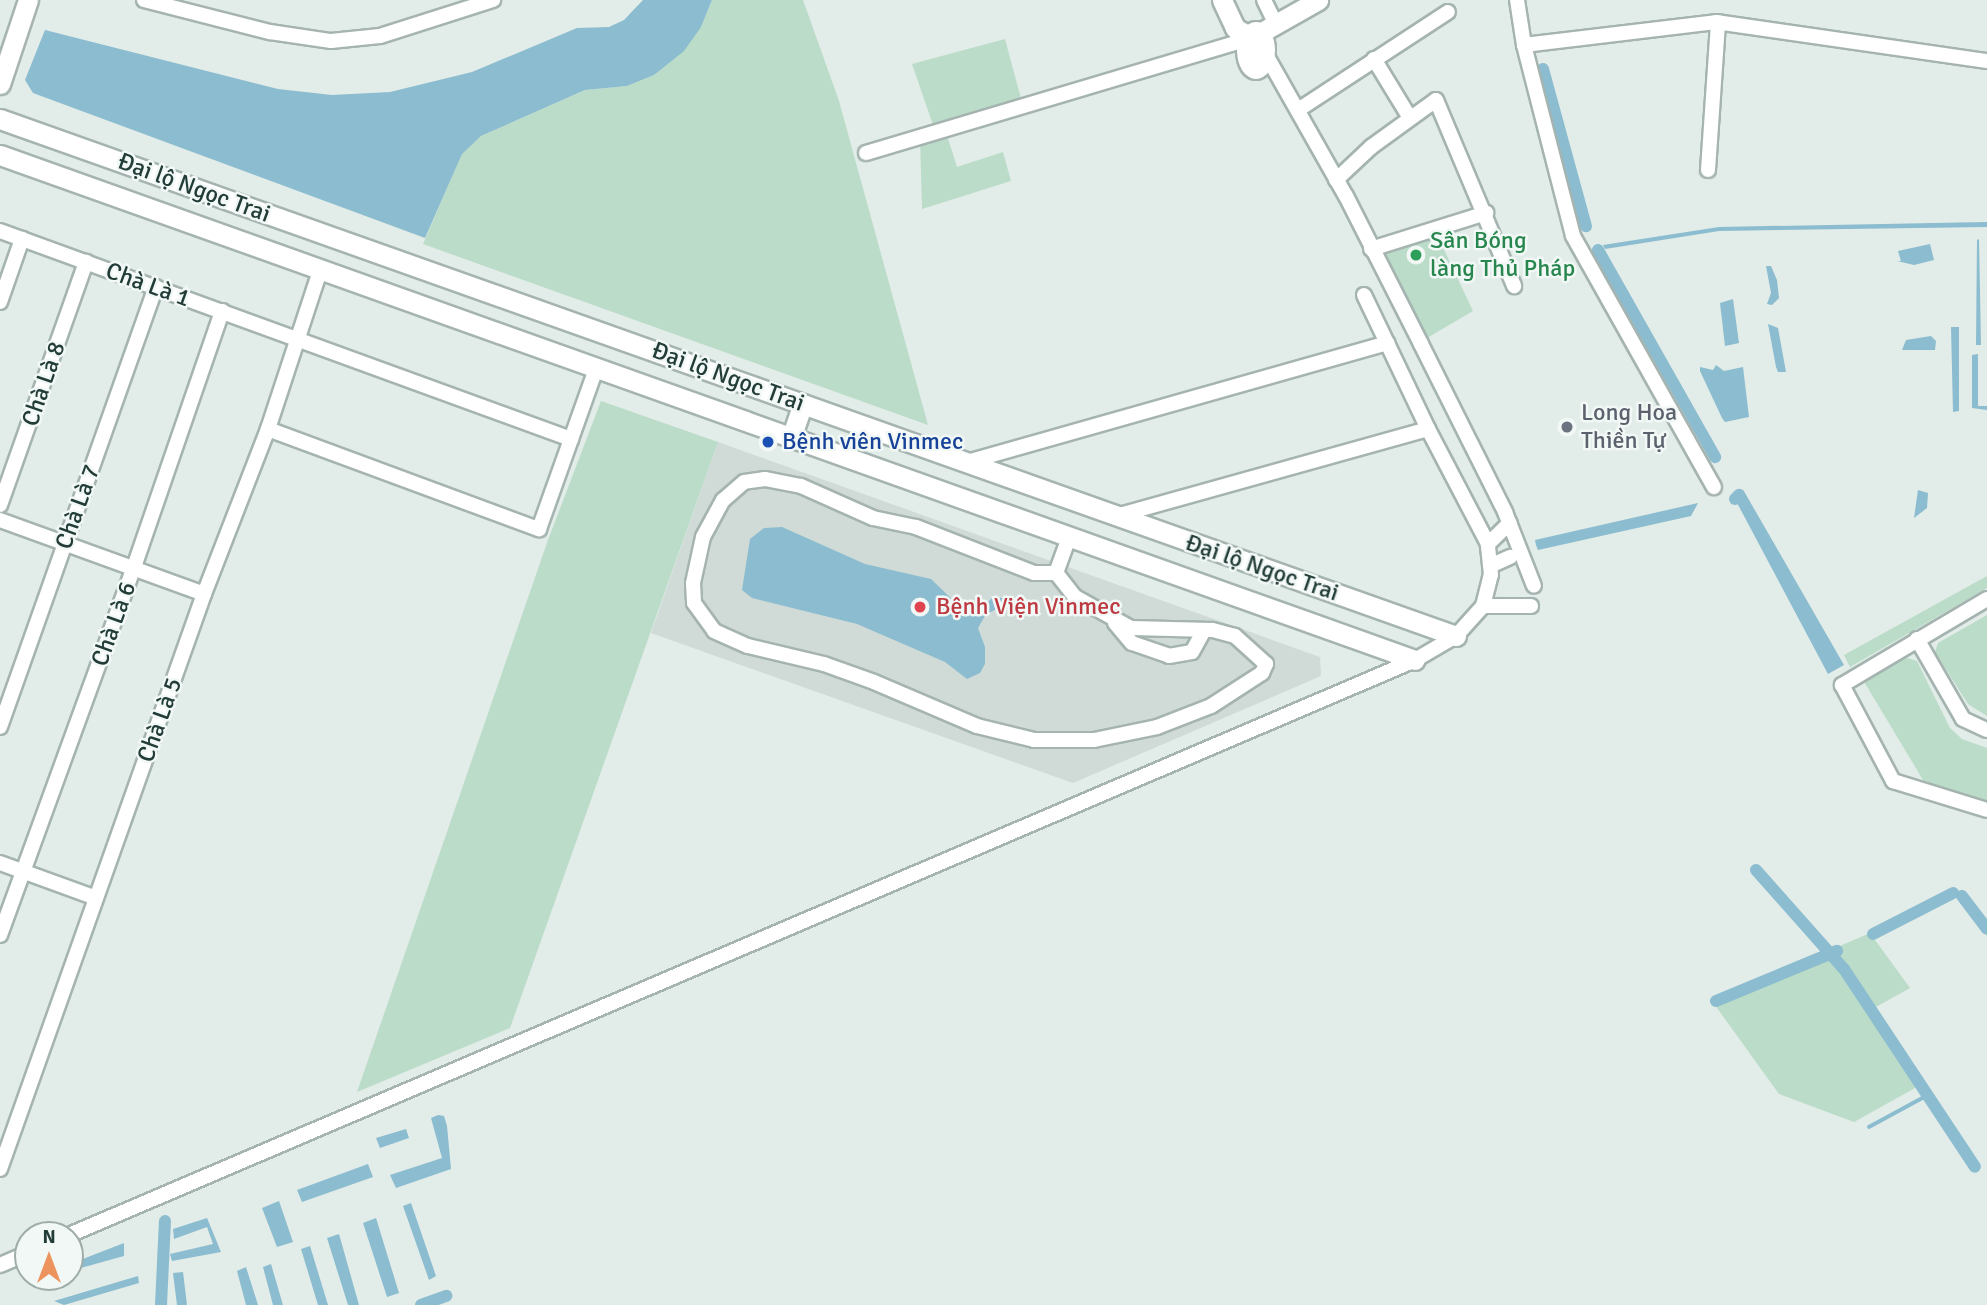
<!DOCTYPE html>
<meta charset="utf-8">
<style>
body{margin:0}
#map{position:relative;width:1987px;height:1305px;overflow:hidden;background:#e2ece8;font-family:Signika,sans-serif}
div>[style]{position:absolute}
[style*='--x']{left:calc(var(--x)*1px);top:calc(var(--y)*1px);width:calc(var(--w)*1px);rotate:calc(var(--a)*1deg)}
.built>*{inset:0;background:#d0dbd7}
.green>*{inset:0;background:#bbdcc8}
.water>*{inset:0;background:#8bbccf}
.stream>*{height:3.5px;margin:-1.75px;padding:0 1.75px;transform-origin:1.75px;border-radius:1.75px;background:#8bbccf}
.canal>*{height:12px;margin:-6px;padding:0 6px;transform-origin:6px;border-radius:6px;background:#8bbccf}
.roads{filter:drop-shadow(2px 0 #a5b4b0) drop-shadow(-2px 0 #a5b4b0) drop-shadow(0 2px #a5b4b0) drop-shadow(0 -2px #a5b4b0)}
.street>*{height:14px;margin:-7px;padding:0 7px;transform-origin:7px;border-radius:7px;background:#fff}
.secondary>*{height:19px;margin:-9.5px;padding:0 9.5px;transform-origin:9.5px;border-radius:9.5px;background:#fff}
.secondary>.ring{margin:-9.5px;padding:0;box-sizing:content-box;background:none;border:19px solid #fff;border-radius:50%}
.dots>*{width:19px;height:19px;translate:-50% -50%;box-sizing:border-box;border:4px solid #f2f8f6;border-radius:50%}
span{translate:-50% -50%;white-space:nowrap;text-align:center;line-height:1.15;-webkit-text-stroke:5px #f2f8f6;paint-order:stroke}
.street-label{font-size:24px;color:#223c38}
.leisure-label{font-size:24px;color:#27864d}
.left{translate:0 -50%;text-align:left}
.worship-label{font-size:24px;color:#5b616d}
.transit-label{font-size:24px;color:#164399}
.health-label{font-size:24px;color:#be3a42}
.north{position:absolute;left:14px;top:1221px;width:70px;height:70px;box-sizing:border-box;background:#f2f8f6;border:2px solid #9fadaa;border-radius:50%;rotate:0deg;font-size:19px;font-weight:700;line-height:28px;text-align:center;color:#223c38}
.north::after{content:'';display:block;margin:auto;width:24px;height:32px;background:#ed935e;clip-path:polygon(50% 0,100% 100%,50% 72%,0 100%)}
</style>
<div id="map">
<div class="built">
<div style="clip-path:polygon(718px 442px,1320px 657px,1321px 676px,1073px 783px,651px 633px)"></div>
</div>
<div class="green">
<div style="clip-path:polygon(712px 0,803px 0,839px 101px,928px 425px,423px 244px,462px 153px,481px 136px,585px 90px,627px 86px,654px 75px,701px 27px)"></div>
<div style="clip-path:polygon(1005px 39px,1023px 106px,945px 129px,957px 167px,1003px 152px,1011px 181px,922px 209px,920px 137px,933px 125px,912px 64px)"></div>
<div style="clip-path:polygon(1437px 235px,1473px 311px,1427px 338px,1386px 257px,1388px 251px)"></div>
<div style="clip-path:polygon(601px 401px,718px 442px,510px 1028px,357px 1092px,548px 540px)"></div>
<div style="clip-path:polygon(1987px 576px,1987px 588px,1850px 667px,1844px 655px)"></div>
<div style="clip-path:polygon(1987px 615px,1987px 716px,1968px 704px,1935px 652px,1938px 643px)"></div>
<div style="clip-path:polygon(1904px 657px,1917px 661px,1950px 728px,1962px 739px,1987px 748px,1987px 805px,1923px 780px,1863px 680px)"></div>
<div style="clip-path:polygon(1870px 933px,1910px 988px,1874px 1008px,1924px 1083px,1854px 1122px,1779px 1094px,1712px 1001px)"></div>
</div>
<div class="water">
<div style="clip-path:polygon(643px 0,712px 0,701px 27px,684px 51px,654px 75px,627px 86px,585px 90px,481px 136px,462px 154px,425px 238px,33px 93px,25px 80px,45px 30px,278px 89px,332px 95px,390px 92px,472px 72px,577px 28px,609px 27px,624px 20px)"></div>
<div style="clip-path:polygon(1987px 222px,1987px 227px,1719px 231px,1605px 249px,1603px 245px,1719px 227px)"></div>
<div style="clip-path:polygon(1979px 239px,1981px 345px,1976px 345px,1977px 240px)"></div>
<div style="clip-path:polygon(1930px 244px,1934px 260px,1914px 265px,1897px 261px,1901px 261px,1898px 251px)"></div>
<div style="clip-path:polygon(1766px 266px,1771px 266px,1777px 280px,1779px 298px,1772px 305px,1767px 304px,1771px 293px)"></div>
<div style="clip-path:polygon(1733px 299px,1739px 343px,1725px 346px,1720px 303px)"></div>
<div style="clip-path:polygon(1768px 324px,1778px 328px,1786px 372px,1778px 372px,1776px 367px)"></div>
<div style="clip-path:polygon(1951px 327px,1959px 327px,1959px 411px,1953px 412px)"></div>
<div style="clip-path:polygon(1931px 336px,1936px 341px,1935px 350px,1902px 350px,1906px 340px)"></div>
<div style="clip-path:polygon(1978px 354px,1978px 406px,1987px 406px,1987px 410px,1972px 408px,1972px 355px)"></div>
<div style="clip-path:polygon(1716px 365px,1724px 371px,1743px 367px,1749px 417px,1725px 422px,1722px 418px,1700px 371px,1700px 367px,1713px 370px)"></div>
<div style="clip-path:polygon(1918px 490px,1928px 493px,1927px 508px,1914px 518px)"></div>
<div style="clip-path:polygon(1745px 493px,1844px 665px,1828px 674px,1735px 499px)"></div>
<div style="clip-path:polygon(1698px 503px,1691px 516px,1538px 550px,1536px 545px,1535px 540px)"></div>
<div style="clip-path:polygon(782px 527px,865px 564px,931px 579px,963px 610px,980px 610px,992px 598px,1003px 598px,1006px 605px,986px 614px,978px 628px,985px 647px,985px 664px,980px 673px,967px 679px,945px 662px,857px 624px,752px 598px,742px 590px,750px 539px,764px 528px)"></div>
<div style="clip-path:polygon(438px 1115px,444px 1116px,447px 1126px,451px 1169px,396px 1188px,390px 1175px,442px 1158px,431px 1118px)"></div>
<div style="clip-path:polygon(406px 1129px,409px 1138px,380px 1148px,376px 1138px)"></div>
<div style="clip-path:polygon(368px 1164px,373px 1177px,302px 1202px,297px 1190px)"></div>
<div style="clip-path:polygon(279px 1201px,293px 1242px,277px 1247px,262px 1208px)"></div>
<div style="clip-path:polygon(411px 1203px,436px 1276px,429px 1280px,403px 1206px)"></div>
<div style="clip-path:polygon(207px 1218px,221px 1252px,172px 1261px,170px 1254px,213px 1244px,207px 1227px,174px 1239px,173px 1229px)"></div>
<div style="clip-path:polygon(376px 1218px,399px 1293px,387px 1297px,363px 1223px)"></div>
<div style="clip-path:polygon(339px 1234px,359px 1305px,348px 1305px,327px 1238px)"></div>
<div style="clip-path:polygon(124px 1243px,124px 1256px,70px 1271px,70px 1264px)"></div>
<div style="clip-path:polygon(310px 1246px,328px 1305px,318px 1305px,301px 1249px)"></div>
<div style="clip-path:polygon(271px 1264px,283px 1305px,273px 1305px,263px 1267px)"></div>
<div style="clip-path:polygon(246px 1267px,258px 1305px,246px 1305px,237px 1271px)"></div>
<div style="clip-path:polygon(183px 1272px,187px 1305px,177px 1305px,173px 1273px)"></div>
<div style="clip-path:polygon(138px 1276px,139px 1283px,64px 1305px,54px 1301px)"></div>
</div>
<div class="stream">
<div style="--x:1869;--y:1127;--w:65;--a:-28.5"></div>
</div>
<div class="canal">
<div style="--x:1543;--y:69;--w:163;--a:74.7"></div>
<div style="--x:1598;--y:250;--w:238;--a:60.5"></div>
<div style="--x:1735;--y:499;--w:6;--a:-45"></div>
<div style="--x:1756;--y:870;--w:132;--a:48.4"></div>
<div style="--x:1844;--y:969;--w:237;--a:56.5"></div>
<div style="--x:1962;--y:896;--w:41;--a:52.9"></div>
<div style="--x:1873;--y:934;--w:90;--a:-27.1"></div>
<div style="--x:1716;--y:1001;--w:131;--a:-22.5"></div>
<div style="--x:161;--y:1305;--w:84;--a:-87.3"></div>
<div style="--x:421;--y:1305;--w:27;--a:-20"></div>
</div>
<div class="roads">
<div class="street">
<div style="--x:144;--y:0;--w:130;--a:14.3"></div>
<div style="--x:270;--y:32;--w:62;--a:8.4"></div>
<div style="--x:331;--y:41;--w:49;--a:-5.8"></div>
<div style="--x:380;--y:36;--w:119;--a:-17.7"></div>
<div style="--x:1264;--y:0;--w:25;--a:64"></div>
<div style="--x:1517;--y:0;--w:46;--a:81.2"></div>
<div style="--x:1524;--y:45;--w:197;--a:75.6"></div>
<div style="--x:1573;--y:236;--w:288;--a:60.7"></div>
<div style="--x:1524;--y:45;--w:193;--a:-6.8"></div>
<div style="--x:1716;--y:22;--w:274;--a:8.2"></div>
<div style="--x:1261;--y:46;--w:172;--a:60.5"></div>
<div style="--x:1346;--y:196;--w:166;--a:63.1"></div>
<div style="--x:1421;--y:344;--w:188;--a:63.4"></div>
<div style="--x:1505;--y:512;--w:79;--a:68.6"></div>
<div style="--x:1374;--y:59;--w:69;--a:58.6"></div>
<div style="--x:1298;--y:110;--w:179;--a:-33.2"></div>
<div style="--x:866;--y:153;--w:396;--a:-16.6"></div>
<div style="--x:1708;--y:170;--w:148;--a:-86.1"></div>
<div style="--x:1336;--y:180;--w:48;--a:-43.3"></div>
<div style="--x:1371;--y:147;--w:80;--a:-35.9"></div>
<div style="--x:1436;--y:100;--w:202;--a:67.2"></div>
<div style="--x:0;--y:231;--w:608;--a:20.02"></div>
<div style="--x:1371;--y:249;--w:121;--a:-17.4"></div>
<div style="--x:1364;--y:295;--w:53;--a:64.4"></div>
<div style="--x:0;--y:302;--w:67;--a:-70.8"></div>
<div style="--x:268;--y:429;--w:289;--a:20.3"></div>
<div style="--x:539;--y:529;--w:170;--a:-70.4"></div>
<div style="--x:1428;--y:429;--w:130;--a:62.4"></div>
<div style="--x:967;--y:462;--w:437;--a:-15.8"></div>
<div style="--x:1387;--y:343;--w:95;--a:64.5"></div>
<div style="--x:1428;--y:429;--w:323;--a:164.4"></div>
<div style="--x:0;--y:505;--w:258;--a:-70.5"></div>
<div style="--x:0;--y:520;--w:217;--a:19.9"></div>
<div style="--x:1492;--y:565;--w:20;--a:-24"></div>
<div style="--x:1056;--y:573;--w:22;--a:180"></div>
<div style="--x:1034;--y:573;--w:127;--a:-158.7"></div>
<div style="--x:916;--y:527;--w:44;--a:-168.2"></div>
<div style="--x:873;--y:518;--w:79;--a:-156"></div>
<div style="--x:801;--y:486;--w:37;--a:-169"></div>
<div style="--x:765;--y:479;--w:21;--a:172"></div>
<div style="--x:744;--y:482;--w:28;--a:139"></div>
<div style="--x:723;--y:500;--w:42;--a:118.4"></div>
<div style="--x:703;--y:537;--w:47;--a:102.3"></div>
<div style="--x:693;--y:583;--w:20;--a:87"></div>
<div style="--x:694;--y:603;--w:34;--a:54"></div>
<div style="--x:714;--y:631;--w:37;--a:24"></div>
<div style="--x:748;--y:646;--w:78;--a:13.3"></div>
<div style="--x:824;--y:664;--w:53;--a:19.8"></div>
<div style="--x:874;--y:682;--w:112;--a:23.1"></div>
<div style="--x:977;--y:726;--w:59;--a:13.8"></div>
<div style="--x:1034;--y:740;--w:60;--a:0"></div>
<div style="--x:1094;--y:740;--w:64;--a:-11.7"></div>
<div style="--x:1157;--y:727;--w:58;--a:-21.3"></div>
<div style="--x:1211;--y:706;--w:61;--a:-32.9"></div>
<div style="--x:1262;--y:673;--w:10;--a:-66"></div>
<div style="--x:1266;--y:664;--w:42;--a:-137.9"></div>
<div style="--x:1235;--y:636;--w:24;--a:-165"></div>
<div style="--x:1212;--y:630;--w:81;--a:-178.6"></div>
<div style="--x:1131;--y:628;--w:64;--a:-151"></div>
<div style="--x:1075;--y:597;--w:31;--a:-128"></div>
<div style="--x:1056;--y:573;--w:38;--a:-70"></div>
<div style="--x:1987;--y:599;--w:169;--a:149.3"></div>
<div style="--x:1842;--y:685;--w:109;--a:62"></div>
<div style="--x:1893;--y:781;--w:98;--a:17.1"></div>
<div style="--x:1483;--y:606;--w:48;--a:0"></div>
<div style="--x:1115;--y:623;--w:26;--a:50"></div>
<div style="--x:1132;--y:643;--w:39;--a:19"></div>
<div style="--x:1169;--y:656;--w:23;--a:-10"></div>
<div style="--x:1192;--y:652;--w:25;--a:-61"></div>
<div style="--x:1917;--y:639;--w:92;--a:60.1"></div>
<div style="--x:1963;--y:719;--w:26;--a:25"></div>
<div style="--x:0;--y:727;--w:467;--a:-70.5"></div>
<div style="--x:0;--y:863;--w:102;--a:20"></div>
<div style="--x:0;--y:935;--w:388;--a:-70"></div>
<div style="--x:133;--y:570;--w:274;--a:-71"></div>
<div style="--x:0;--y:1169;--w:610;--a:-70.47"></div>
<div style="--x:204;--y:594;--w:177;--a:-68.8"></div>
<div style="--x:268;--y:429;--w:166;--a:-71.8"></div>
<div style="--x:69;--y:1235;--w:1464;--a:-23.13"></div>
<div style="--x:1415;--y:660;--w:48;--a:-30.3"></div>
<div style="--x:1456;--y:636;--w:40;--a:-48"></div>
<div style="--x:1483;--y:606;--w:32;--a:-76"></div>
<div style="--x:1491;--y:575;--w:31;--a:-96"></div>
<div style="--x:1488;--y:544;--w:30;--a:-44"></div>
<div style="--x:0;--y:1265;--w:30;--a:-23"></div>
</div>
<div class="secondary">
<div style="--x:1222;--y:0;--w:31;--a:65"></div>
<div style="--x:1235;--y:28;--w:14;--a:30"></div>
<div class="ring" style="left:1246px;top:31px;width:-1px;height:-1px"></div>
<div style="--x:1260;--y:33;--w:67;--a:-29.6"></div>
<div style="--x:0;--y:84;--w:89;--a:-71.6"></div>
<div style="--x:0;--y:119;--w:1545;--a:19.55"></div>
<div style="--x:0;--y:155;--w:1502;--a:19.64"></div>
<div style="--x:791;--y:438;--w:36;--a:-71"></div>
</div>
</div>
<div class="dots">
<div style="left:1416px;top:255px;background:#2e9e5b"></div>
<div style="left:1567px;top:427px;background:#6b7280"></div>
<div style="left:768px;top:442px;background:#1a4fb4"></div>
<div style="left:920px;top:607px;background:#e0444e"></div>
</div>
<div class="street-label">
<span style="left:194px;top:188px;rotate:20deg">Đại lộ Ngọc Trai</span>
<span style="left:148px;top:285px;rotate:20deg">Chà Là 1</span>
<span style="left:728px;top:377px;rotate:20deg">Đại lộ Ngọc Trai</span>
<span style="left:44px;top:384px;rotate:-71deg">Chà Là 8</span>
<span style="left:78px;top:507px;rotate:-70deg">Chà Là 7</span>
<span style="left:1262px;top:568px;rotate:19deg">Đại lộ Ngọc Trai</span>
<span style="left:114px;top:624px;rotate:-70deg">Chà Là 6</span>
<span style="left:160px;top:720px;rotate:-70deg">Chà Là 5</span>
</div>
<div class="leisure-label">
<span class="left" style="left:1430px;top:255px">Sân Bóng<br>làng Thủ Pháp</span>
</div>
<div class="worship-label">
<span class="left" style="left:1581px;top:427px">Long Hoa<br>Thiền Tự</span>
</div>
<div class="transit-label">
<span class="left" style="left:782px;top:442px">Bệnh viên Vinmec</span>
</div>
<div class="health-label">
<span class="left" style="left:936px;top:607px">Bệnh Viện Vinmec</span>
</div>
<div class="north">N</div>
</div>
